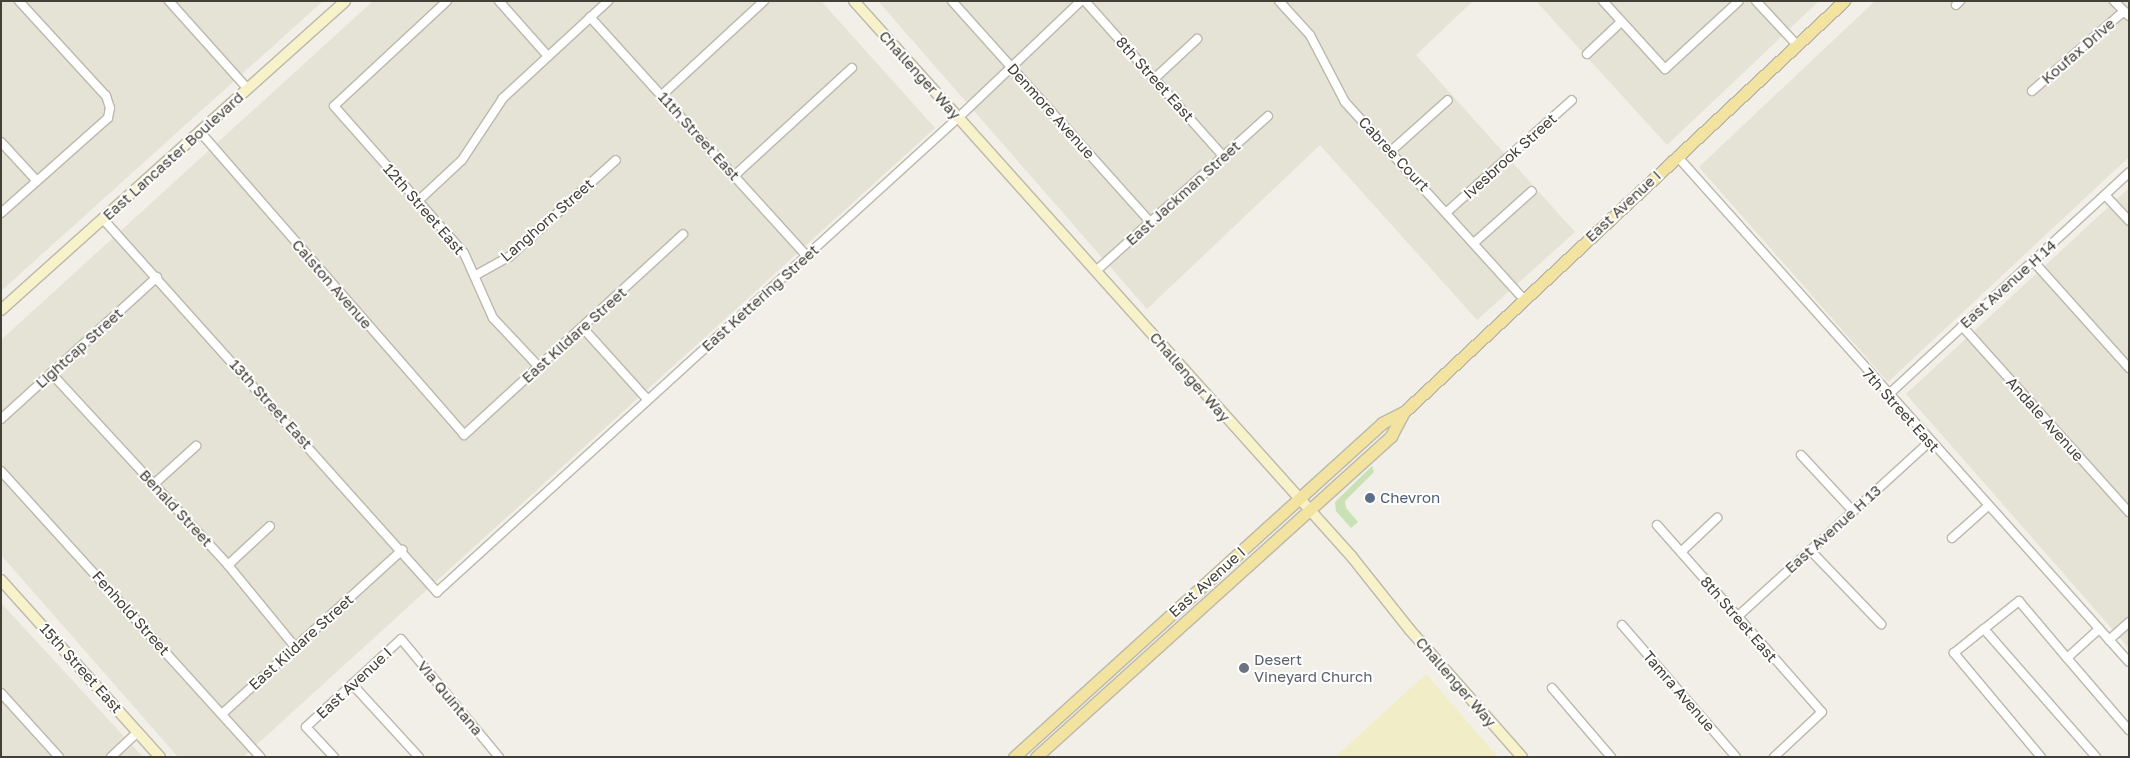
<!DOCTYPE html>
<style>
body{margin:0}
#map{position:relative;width:2130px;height:758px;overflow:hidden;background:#f1efe7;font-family:"Golos Text",sans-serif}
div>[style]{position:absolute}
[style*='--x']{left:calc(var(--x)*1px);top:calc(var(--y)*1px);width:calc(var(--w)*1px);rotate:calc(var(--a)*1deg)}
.residential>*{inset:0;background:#e5e2d6}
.green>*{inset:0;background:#c8e1b5}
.sand>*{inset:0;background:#f1edc7}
.roads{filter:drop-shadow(1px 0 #bcb8ab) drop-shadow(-1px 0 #bcb8ab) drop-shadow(0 1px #bcb8ab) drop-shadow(0 -1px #bcb8ab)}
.street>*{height:8px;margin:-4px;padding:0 4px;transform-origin:4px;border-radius:4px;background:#fff}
.secondary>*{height:10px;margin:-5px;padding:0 5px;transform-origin:5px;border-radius:5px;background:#f8f2cb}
.primary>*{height:11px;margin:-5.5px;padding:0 5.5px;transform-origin:5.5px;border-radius:5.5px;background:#f2e3a0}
.dots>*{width:14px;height:14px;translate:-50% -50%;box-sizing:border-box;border:2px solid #fff;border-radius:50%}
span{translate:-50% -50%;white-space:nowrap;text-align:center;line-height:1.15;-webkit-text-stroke:4px #fff;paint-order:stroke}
.street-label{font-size:15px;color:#434037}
.service-label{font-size:15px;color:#4e5e75}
.left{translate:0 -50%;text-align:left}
.worship-label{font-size:15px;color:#5b616d}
.frame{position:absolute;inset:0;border:2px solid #434037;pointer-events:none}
</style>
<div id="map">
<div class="residential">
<div style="clip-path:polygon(1px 1px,323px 1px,1px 291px)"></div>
<div style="clip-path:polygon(373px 1px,821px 1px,935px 128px,243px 757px,178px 757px,1px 555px,1px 340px)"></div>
<div style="clip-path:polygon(878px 1px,1473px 1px,1416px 55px,1575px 232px,1477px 320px,1320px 145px,1147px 309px)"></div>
<div style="clip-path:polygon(1536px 1px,1819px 1px,1667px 145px)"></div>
<div style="clip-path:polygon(1875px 1px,2129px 1px,2129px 157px,1888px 382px,1699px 167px)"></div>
<div style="clip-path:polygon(2129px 188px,2129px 648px,1906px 394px)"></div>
<div style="clip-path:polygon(1px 603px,143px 757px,1px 757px)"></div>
</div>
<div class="green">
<div style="clip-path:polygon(1372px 466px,1374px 472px,1345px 501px,1346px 508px,1358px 522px,1351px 528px,1336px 511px,1335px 502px)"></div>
</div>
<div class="sand">
<div style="clip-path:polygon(1426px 674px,1498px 757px,1335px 757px)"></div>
</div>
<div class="roads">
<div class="street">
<div style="--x:169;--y:1;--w:118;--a:48.1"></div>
<div style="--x:447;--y:1;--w:154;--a:137.1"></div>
<div style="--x:334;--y:106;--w:196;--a:48.5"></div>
<div style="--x:464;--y:253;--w:71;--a:66"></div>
<div style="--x:493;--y:318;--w:67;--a:46.8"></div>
<div style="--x:499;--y:1;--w:72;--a:48.4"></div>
<div style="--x:952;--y:1;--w:297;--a:48.1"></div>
<div style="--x:1085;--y:1;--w:209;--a:48.3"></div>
<div style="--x:1279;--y:1;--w:46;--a:47.6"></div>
<div style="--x:1310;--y:35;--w:76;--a:62.4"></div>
<div style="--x:1345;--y:102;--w:265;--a:47.8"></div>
<div style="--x:1603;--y:1;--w:92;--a:47.6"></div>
<div style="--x:1665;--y:69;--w:100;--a:-42.6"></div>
<div style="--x:1756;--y:1;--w:60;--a:47"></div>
<div style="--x:2114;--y:1;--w:21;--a:45"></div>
<div style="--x:1956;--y:5;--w:6;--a:-45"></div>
<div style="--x:590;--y:17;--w:323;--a:47.8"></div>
<div style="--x:1587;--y:54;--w:47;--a:-43.3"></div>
<div style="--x:1154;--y:79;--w:59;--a:-42.9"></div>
<div style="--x:2032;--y:91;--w:122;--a:-41"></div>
<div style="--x:662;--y:95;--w:139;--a:-42.7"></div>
<div style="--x:201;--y:133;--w:400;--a:48.9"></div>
<div style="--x:464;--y:435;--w:297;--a:-42.5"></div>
<div style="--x:1;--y:142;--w:53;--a:47.3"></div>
<div style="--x:1391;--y:151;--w:76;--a:-41.8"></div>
<div style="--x:1677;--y:156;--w:678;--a:48.23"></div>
<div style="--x:734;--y:176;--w:160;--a:-42.5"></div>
<div style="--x:2105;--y:195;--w:35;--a:47"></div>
<div style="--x:418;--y:201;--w:60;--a:-43"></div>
<div style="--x:462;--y:160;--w:74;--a:-56.5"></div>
<div style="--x:503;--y:98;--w:143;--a:-42.7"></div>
<div style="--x:1448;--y:211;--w:166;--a:-41.8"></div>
<div style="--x:1;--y:213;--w:143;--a:-41.6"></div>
<div style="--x:108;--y:118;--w:10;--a:-79"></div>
<div style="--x:110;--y:108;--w:13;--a:-108"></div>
<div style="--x:106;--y:96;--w:129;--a:-132.5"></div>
<div style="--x:103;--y:219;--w:501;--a:48.16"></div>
<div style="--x:437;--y:592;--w:706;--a:-42.3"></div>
<div style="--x:959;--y:117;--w:168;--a:-43.6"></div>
<div style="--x:1475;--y:242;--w:76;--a:-41.8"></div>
<div style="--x:2033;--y:261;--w:144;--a:48.1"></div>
<div style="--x:1097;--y:270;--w:230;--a:-42"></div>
<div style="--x:476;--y:275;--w:38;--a:-29"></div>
<div style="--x:509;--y:257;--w:144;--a:-42.2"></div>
<div style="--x:1962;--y:326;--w:250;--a:48.1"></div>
<div style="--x:582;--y:327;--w:98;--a:47.9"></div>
<div style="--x:51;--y:373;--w:261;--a:47.3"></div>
<div style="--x:228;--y:565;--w:106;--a:50.7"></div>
<div style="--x:1888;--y:395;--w:328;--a:-42.7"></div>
<div style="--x:1;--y:419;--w:211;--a:-42.3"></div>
<div style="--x:1801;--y:455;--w:76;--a:47.1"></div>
<div style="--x:1;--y:471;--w:386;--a:47.8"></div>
<div style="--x:154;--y:484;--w:57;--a:-42.1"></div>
<div style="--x:1657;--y:525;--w:249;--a:48.6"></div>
<div style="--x:1822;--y:712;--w:66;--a:136.8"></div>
<div style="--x:1952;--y:538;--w:48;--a:-41.6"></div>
<div style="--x:1810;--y:550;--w:103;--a:46.2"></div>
<div style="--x:1681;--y:552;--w:50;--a:-43.4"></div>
<div style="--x:228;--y:565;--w:57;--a:-42.9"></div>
<div style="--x:1737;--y:617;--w:260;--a:-42.3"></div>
<div style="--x:1622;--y:625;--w:174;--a:49.2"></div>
<div style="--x:1984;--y:629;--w:45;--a:-38.7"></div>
<div style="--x:2019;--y:601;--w:75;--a:49.9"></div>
<div style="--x:2099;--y:629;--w:43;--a:137.8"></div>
<div style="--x:2067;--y:658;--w:95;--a:49.3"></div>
<div style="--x:2109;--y:640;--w:27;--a:-42"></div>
<div style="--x:352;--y:684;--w:99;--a:47.5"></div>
<div style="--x:1552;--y:688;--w:91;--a:49.5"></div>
<div style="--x:1;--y:693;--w:86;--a:47.8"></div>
<div style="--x:222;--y:714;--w:244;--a:-42.3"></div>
<div style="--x:111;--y:757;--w:37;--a:-43"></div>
<div style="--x:334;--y:757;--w:41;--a:-133"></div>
<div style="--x:306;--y:727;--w:129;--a:-42.8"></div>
<div style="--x:401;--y:639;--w:153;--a:50.3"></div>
<div style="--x:2041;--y:757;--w:136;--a:-129.9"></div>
<div style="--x:1954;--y:653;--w:38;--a:-39"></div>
<div style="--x:1984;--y:629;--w:170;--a:48.8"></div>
</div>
<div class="secondary">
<div style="--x:854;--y:1;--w:746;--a:48.15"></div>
<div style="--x:1352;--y:557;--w:93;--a:51.5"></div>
<div style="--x:1410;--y:630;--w:169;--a:48.6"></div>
<div style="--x:1;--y:310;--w:462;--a:-41.9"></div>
<div style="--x:1;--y:580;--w:238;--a:48.1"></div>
</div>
<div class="primary">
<div style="--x:1014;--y:757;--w:497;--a:-42.2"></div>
<div style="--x:1382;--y:423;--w:25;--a:-27"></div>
<div style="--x:1404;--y:412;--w:602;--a:-43.05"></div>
<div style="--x:1036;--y:757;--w:479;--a:-42.1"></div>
<div style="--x:1391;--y:436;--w:27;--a:-62"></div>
</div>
</div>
<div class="dots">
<div style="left:1370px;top:498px;background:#5c6f8a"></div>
<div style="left:1244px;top:668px;background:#6b7280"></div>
</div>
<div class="street-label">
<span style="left:2078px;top:51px;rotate:-41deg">Koufax Drive</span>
<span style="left:920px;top:75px;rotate:48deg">Challenger Way</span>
<span style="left:1155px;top:79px;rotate:48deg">8th Street East</span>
<span style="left:1051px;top:111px;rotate:48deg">Denmore Avenue</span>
<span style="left:699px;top:136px;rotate:48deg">11th Street East</span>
<span style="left:1394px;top:154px;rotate:47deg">Cabree Court</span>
<span style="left:173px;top:156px;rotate:-42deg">East Lancaster Boulevard</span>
<span style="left:1510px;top:156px;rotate:-42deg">Ivesbrook Street</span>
<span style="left:1183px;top:193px;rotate:-42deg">East Jackman Street</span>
<span style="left:1623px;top:206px;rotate:-43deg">East Avenue I</span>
<span style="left:424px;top:209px;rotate:49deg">12th Street East</span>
<span style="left:547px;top:220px;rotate:-41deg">Langhorn Street</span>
<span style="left:332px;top:284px;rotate:49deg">Calston Avenue</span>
<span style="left:2008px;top:284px;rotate:-42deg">East Avenue H 14</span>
<span style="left:760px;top:298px;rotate:-42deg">East Kettering Street</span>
<span style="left:574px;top:335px;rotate:-42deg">East Kildare Street</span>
<span style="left:79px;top:348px;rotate:-42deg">Lightcap Street</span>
<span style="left:1190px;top:377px;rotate:49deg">Challenger Way</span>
<span style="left:271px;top:404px;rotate:48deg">13th Street East</span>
<span style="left:1901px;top:410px;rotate:48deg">7th Street East</span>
<span style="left:2045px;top:419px;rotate:48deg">Andale Avenue</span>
<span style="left:176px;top:508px;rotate:47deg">Benald Street</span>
<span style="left:1833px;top:529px;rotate:-42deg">East Avenue H 13</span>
<span style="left:1207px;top:582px;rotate:-42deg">East Avenue I</span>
<span style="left:131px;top:613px;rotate:48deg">Fenhold Street</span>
<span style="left:1739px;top:619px;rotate:49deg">8th Street East</span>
<span style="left:301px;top:642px;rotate:-42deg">East Kildare Street</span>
<span style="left:81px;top:668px;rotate:48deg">15th Street East</span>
<span style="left:1456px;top:682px;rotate:49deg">Challenger Way</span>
<span style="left:354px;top:683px;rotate:-43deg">East Avenue I</span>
<span style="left:1679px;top:691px;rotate:49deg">Tamra Avenue</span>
<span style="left:450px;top:698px;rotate:50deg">Via Quintana</span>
</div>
<div class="service-label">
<span class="left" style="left:1380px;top:498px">Chevron</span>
</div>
<div class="worship-label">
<span class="left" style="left:1254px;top:668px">Desert<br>Vineyard Church</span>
</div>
<div class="frame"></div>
</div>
